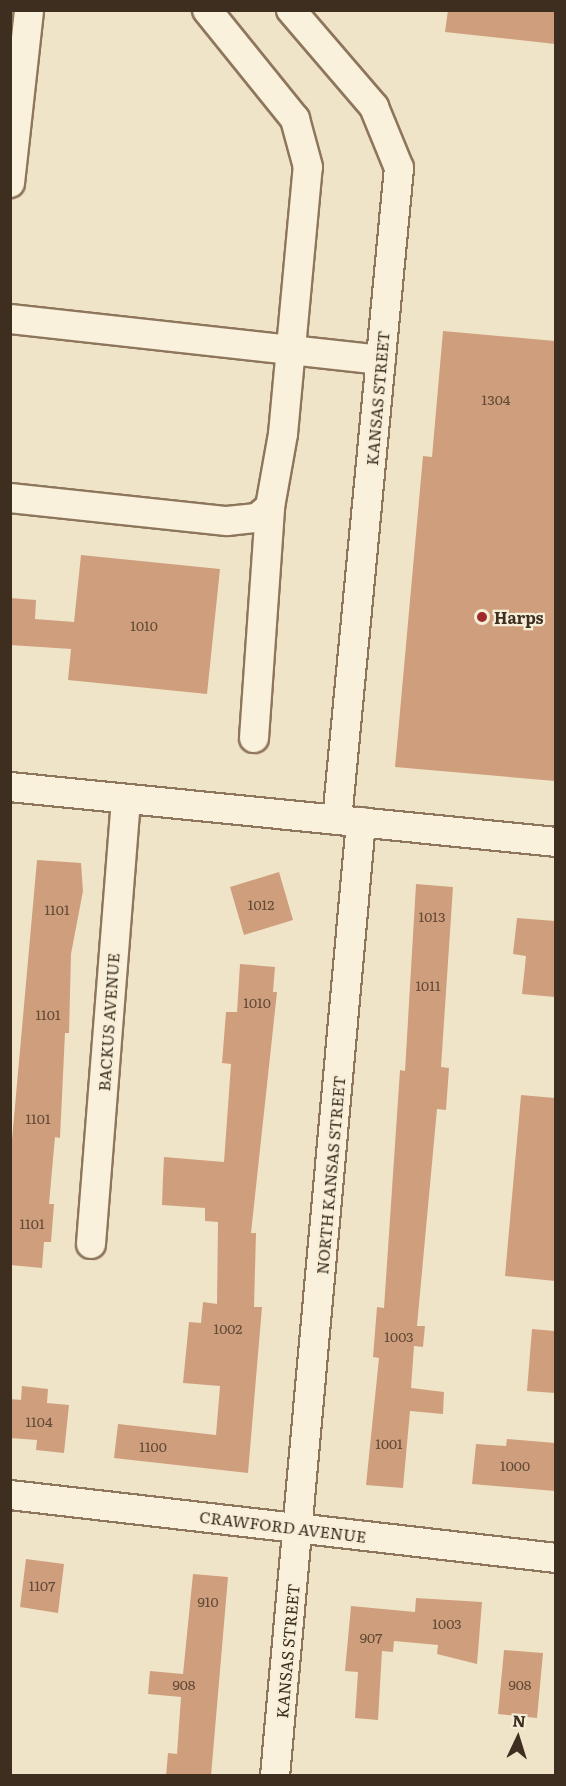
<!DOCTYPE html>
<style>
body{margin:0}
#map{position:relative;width:566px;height:1786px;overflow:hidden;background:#f0e4c8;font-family:Literata,serif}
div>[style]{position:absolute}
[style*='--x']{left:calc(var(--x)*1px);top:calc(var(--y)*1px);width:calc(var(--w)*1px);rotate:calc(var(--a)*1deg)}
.building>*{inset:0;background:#cf9f7d}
.roads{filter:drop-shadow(2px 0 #8d765c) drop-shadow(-2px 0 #8d765c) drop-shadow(0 2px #8d765c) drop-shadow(0 -2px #8d765c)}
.minor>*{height:28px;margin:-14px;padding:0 14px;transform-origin:14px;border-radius:14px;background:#faf1dc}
.dots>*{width:16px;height:16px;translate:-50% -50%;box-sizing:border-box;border:3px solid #f7eed8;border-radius:50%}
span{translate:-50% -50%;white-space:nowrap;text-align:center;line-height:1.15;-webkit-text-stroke:4.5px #f7eed8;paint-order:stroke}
.number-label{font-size:14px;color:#624a37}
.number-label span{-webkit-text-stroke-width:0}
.street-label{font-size:16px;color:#3d2e20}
.poi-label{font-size:16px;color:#3d2e20;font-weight:700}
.left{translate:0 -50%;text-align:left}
.frame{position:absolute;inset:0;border:12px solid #3d2e20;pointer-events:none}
.north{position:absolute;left:488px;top:1708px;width:60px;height:60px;-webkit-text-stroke:4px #f7eed8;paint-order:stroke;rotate:4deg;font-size:16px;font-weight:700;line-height:24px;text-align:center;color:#3d2e20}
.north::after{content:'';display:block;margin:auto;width:21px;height:27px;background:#3d2e20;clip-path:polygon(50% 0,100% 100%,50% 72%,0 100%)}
</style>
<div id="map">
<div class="building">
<div style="clip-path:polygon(448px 10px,555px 10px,555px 44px,445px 32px)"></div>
<div style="clip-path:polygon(443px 331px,555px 341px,555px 781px,395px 767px,423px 456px,432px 457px)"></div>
<div style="clip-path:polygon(81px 555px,220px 569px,207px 694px,68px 680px,71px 649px,10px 645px,10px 598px,36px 600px,35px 619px,74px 622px)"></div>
<div style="clip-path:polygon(37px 860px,81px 863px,83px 891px,71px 954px,69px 1033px,65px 1033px,60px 1138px,55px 1137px,49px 1204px,54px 1204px,51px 1242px,44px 1242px,42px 1268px,10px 1265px,10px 1162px)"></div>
<div style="clip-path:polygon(279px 872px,293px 920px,244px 935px,230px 887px)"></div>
<div style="clip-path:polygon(416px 884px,453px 887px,441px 1067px,449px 1068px,446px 1110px,437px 1109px,417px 1326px,425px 1326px,423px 1347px,414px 1346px,411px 1388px,444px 1392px,443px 1414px,410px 1411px,403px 1488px,366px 1485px,379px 1358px,373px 1357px,377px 1307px,384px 1308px,400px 1070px,405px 1071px)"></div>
<div style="clip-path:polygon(517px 918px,555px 921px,555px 997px,522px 994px,526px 956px,513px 954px)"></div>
<div style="clip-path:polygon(240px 964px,275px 967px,273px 992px,277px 992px,251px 1233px,256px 1233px,254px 1307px,262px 1307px,248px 1473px,114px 1458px,118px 1424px,216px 1435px,220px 1386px,183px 1383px,189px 1322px,201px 1323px,203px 1302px,217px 1304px,218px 1222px,205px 1221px,205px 1208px,162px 1205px,163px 1177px,164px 1157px,224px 1162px,231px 1064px,222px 1063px,226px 1012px,237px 1012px)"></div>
<div style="clip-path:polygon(521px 1095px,555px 1098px,555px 1281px,505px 1276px)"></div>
<div style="clip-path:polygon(532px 1329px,555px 1331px,555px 1393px,527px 1391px)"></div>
<div style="clip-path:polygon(22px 1386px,48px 1389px,47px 1403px,69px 1405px,64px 1453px,36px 1450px,37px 1440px,10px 1438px,10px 1399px,21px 1400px)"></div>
<div style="clip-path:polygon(507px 1439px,555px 1443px,555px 1491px,472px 1484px,476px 1444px,506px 1446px)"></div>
<div style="clip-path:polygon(26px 1559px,64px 1564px,58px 1613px,20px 1607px)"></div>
<div style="clip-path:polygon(193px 1574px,228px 1577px,211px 1776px,166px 1776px,168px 1753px,177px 1754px,181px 1697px,148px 1694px,150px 1671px,183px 1674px)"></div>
<div style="clip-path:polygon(416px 1598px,482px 1602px,477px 1664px,437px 1654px,438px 1645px,394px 1641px,393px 1652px,382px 1651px,378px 1720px,355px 1718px,358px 1672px,345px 1671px,351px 1606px,415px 1612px)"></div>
<div style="clip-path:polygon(504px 1650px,543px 1653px,537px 1718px,498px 1714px)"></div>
</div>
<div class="roads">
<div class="minor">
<div style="--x:291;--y:10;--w:128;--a:49.4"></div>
<div style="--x:374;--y:107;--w:66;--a:67.7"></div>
<div style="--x:399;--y:168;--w:655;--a:95.43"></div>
<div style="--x:10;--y:183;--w:174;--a:-83.7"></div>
<div style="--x:10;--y:319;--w:373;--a:6.3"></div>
<div style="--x:10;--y:498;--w:218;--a:6.1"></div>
<div style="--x:227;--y:521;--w:30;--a:-6"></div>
<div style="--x:257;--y:518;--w:17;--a:-40"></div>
<div style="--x:270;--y:507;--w:74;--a:-79.9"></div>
<div style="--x:283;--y:434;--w:268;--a:-84.7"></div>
<div style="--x:308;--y:167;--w:50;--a:-105.2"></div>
<div style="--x:295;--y:119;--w:140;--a:-128.9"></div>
<div style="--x:254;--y:738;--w:232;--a:-86"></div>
<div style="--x:10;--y:787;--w:549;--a:5.75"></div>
<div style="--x:91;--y:1244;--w:446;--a:-85.5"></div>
<div style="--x:10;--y:1495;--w:550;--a:6.58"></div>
<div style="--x:275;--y:1776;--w:958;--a:-84.85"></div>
</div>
</div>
<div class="dots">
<div style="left:482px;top:617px;background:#9e2a2b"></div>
</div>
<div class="number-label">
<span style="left:496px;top:399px">1304</span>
<span style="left:144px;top:625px">1010</span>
<span style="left:261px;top:904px">1012</span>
<span style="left:57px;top:909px">1101</span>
<span style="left:432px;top:916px">1013</span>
<span style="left:428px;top:985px">1011</span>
<span style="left:257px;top:1002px">1010</span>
<span style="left:48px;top:1014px">1101</span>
<span style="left:38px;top:1118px">1101</span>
<span style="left:32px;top:1223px">1101</span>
<span style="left:228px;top:1328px">1002</span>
<span style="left:399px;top:1336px">1003</span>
<span style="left:39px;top:1421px">1104</span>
<span style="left:389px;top:1443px">1001</span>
<span style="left:153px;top:1446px">1100</span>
<span style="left:515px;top:1465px">1000</span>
<span style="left:42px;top:1585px">1107</span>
<span style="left:208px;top:1601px">910</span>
<span style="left:447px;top:1623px">1003</span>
<span style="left:371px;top:1637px">907</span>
<span style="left:184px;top:1684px">908</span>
<span style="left:520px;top:1684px">908</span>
</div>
<div class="street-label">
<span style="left:377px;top:398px;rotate:-85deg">KANSAS STREET</span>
<span style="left:108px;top:1022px;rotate:-86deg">BACKUS AVENUE</span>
<span style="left:330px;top:1175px;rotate:-85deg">NORTH KANSAS STREET</span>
<span style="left:283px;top:1526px;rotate:7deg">CRAWFORD AVENUE</span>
<span style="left:287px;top:1651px;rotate:-85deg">KANSAS STREET</span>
</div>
<div class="poi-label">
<span class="left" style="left:494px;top:617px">Harps</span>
</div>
<div class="frame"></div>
<div class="north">N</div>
</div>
